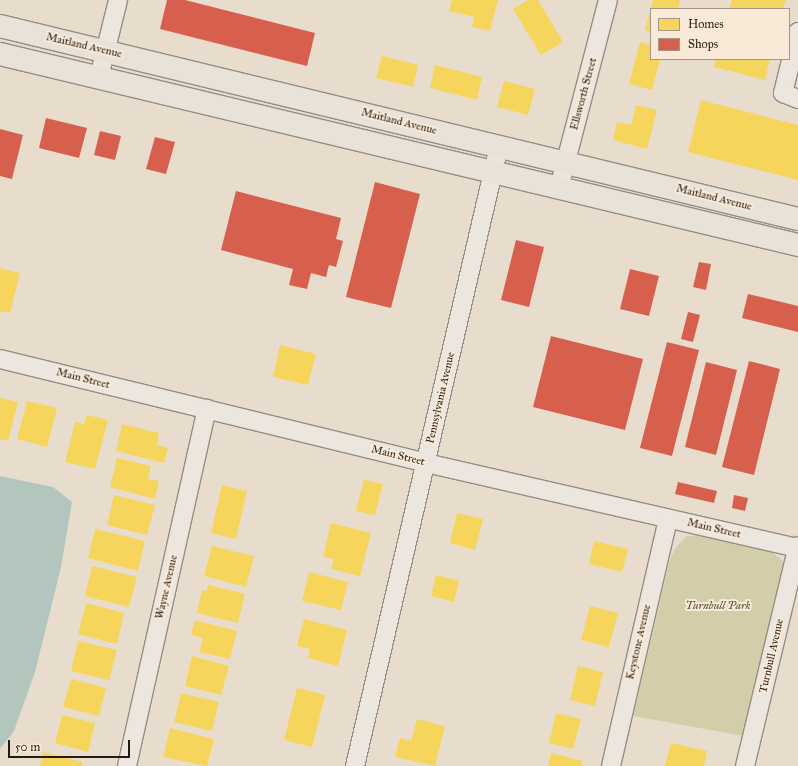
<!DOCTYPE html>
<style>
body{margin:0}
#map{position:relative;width:798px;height:766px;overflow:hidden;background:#e8ddcc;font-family:"IM FELL Great Primer",serif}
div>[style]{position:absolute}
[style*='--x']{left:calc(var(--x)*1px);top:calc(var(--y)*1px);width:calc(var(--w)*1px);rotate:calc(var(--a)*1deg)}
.green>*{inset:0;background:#d3cda9}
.water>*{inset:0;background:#b3c6bd}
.homes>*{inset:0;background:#f6d55c}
.shops>*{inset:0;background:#d6604d}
.roads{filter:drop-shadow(1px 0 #958d83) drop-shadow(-1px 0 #958d83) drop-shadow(0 1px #958d83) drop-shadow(0 -1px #958d83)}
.minor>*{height:18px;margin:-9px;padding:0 9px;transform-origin:9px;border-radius:9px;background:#ece6de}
.major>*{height:22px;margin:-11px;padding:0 11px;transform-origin:11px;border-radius:11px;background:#e9e2d8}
span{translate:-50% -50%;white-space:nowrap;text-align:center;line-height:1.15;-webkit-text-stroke:4px #f8ead6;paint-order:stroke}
.street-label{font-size:11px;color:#271812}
.park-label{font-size:11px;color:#564a37;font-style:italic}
.legend{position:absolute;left:650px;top:8px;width:140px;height:52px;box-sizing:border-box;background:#f8ead6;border:1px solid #a49688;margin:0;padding:5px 7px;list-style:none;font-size:12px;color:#271812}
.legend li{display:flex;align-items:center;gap:8px;height:20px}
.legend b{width:20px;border:1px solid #a49688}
.scale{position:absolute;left:8px;top:740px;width:122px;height:18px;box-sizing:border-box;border:2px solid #271812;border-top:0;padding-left:5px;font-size:12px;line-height:14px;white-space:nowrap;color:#271812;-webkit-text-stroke:3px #f8ead6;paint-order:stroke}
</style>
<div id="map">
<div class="green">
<div style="clip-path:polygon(701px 535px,768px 549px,784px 562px,785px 573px,744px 736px,633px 716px,670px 559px,677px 546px,687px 536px)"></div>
</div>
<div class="water">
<div style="clip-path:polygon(0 476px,53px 487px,72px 502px,61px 567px,35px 672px,14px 731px,0 749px)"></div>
</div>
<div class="homes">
<div style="clip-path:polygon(452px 0,498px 0,490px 31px,472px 27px,474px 17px,449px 11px)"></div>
<div style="clip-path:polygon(528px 0,538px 0,563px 42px,541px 55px,513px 9px)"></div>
<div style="clip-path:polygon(653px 0,680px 0,678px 9px,651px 9px,651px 32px,645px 30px)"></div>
<div style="clip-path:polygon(732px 0,786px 0,783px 9px,729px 9px)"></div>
<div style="clip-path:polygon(640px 42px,651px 45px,651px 59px,660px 59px,652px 90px,629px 84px)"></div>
<div style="clip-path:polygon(382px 56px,418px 65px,413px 87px,376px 78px)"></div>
<div style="clip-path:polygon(716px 59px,770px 59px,765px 80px,714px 67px)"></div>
<div style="clip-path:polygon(435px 65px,482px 77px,477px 100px,430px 88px)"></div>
<div style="clip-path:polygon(504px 81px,535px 89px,528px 115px,497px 107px)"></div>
<div style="clip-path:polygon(701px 100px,798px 125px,798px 180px,688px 152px)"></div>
<div style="clip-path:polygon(636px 105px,657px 110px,647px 149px,613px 140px,617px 122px,631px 125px)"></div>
<div style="clip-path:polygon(0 268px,20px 273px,10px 313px,0 311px)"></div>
<div style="clip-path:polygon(280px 345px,316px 354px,308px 385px,273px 377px)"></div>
<div style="clip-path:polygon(0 398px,18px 402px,8px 441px,0 439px)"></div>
<div style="clip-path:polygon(27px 401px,57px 408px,47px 447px,17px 439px)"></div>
<div style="clip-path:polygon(87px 415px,108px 420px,95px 469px,65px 462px,75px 422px,84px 424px)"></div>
<div style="clip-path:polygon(122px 424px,159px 433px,157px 445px,168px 448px,164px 463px,116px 451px)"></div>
<div style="clip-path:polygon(117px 458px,151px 466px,148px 479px,159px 481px,155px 499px,110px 487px)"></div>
<div style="clip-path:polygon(364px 480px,383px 484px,375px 515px,356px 511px)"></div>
<div style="clip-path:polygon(222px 485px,247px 491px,236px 539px,211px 533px)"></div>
<div style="clip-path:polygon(114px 495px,155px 505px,147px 535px,107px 525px)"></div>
<div style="clip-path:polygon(457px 513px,483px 519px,475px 550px,450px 543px)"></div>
<div style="clip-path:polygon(331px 523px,371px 533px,360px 576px,331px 569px,334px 559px,323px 557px)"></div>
<div style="clip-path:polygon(95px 529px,145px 541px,138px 571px,88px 558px)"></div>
<div style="clip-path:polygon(594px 541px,628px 549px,622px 572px,589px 564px)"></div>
<div style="clip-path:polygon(212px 546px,254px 556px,246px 587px,204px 576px)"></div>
<div style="clip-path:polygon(92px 566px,137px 577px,129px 607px,85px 596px)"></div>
<div style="clip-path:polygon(309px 572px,348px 582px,341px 610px,302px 601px)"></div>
<div style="clip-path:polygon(436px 575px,459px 581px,454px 602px,431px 596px)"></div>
<div style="clip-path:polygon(208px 585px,245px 594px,238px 623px,197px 613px,202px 590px,207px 591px)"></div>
<div style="clip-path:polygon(86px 603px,124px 613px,117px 644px,78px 634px)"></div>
<div style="clip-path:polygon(590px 606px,618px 613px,609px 647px,581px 640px)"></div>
<div style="clip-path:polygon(304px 619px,347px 630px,338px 666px,308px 658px,310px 649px,297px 646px)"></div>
<div style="clip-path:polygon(195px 620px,237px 631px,230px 659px,199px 652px,203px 638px,191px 635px)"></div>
<div style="clip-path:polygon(78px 641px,117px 650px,109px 680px,71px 671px)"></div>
<div style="clip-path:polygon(192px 656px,229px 666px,221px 695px,185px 686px)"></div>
<div style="clip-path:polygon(578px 666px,603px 672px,595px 706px,570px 700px)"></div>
<div style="clip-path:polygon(71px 679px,106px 688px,99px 716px,63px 707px)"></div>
<div style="clip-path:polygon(297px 688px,325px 695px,312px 747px,284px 740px)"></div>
<div style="clip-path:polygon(181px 693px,219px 702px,212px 731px,174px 722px)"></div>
<div style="clip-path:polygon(556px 713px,581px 719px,573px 749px,549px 743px)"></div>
<div style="clip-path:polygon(62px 715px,95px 723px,88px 752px,55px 743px)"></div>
<div style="clip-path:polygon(417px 719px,445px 726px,435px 766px,395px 757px,400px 738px,411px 741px)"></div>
<div style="clip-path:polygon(170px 728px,214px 739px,207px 766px,163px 757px)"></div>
<div style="clip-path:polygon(671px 743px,707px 751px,704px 766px,665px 766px)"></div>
<div style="clip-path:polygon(43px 752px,83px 762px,81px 766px,40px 766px)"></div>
<div style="clip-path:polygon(551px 753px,583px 761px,581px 766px,548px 766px)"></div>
</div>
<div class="shops">
<div style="clip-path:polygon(167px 0,185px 0,315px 33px,307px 66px,160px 29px)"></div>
<div style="clip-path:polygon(46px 118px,87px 128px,79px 158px,39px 148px)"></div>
<div style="clip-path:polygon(0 129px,23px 135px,12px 179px,0 176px)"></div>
<div style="clip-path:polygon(100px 131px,121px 136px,115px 160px,94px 155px)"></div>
<div style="clip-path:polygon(155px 137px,175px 142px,166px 174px,146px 169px)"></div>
<div style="clip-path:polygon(375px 182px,420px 194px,391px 308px,346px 297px)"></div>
<div style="clip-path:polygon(236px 191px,341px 218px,336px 239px,343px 241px,336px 267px,329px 265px,326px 277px,311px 273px,307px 289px,289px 285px,293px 269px,221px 250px)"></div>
<div style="clip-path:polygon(516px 240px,544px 247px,529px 307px,501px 300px)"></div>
<div style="clip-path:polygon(699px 262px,711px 264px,706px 290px,693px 287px)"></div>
<div style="clip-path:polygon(630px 269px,659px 276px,649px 316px,620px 309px)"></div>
<div style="clip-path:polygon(748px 294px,798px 306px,798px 332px,742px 318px)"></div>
<div style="clip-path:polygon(688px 312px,700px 315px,693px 342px,681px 339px)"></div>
<div style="clip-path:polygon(551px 336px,643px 359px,625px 430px,533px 407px)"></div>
<div style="clip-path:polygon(667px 342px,699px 350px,672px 456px,640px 448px)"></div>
<div style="clip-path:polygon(749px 361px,780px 369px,754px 475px,722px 467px)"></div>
<div style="clip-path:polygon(706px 362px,737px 370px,716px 455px,685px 447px)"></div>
<div style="clip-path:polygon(678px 482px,717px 491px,714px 503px,675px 494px)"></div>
<div style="clip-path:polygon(734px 495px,748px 498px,745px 511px,732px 508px)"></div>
</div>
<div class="roads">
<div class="minor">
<div style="--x:798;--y:32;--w:63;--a:103.8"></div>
<div style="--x:783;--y:93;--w:16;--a:22"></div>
<div style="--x:99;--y:77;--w:79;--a:-76.1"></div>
<div style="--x:559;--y:188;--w:194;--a:-75.4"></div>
<div style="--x:0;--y:359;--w:439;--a:13.7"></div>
<div style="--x:426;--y:463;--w:381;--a:12.9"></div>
<div style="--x:127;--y:766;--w:366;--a:-77.4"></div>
<div style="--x:355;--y:766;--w:637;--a:-76.92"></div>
<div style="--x:611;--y:766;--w:253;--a:-77"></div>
<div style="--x:745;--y:766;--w:226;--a:-76.5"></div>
</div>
<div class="major">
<div style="--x:0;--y:26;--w:821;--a:13.6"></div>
<div style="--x:0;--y:54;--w:821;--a:13.46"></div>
</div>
</div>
<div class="street-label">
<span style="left:84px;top:46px;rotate:13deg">Maitland Avenue</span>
<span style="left:584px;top:94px;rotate:-75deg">Ellsworth Street</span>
<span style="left:399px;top:122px;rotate:14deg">Maitland Avenue</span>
<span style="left:714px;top:198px;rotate:14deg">Maitland Avenue</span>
<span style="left:83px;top:379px;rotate:14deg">Main Street</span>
<span style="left:441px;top:398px;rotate:-77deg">Pennsylvania Avenue</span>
<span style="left:398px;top:456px;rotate:14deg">Main Street</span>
<span style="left:714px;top:529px;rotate:13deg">Main Street</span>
<span style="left:167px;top:587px;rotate:-77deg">Wayne Avenue</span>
<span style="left:639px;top:642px;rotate:-77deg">Keystone Avenue</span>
<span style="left:772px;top:656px;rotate:-77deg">Turnbull Avenue</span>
</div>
<div class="park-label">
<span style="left:718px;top:606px">Turnbull Park</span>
</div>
<ul class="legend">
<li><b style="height:11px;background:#f6d55c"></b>Homes</li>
<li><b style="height:11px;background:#d6604d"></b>Shops</li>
</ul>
<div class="scale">50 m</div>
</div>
